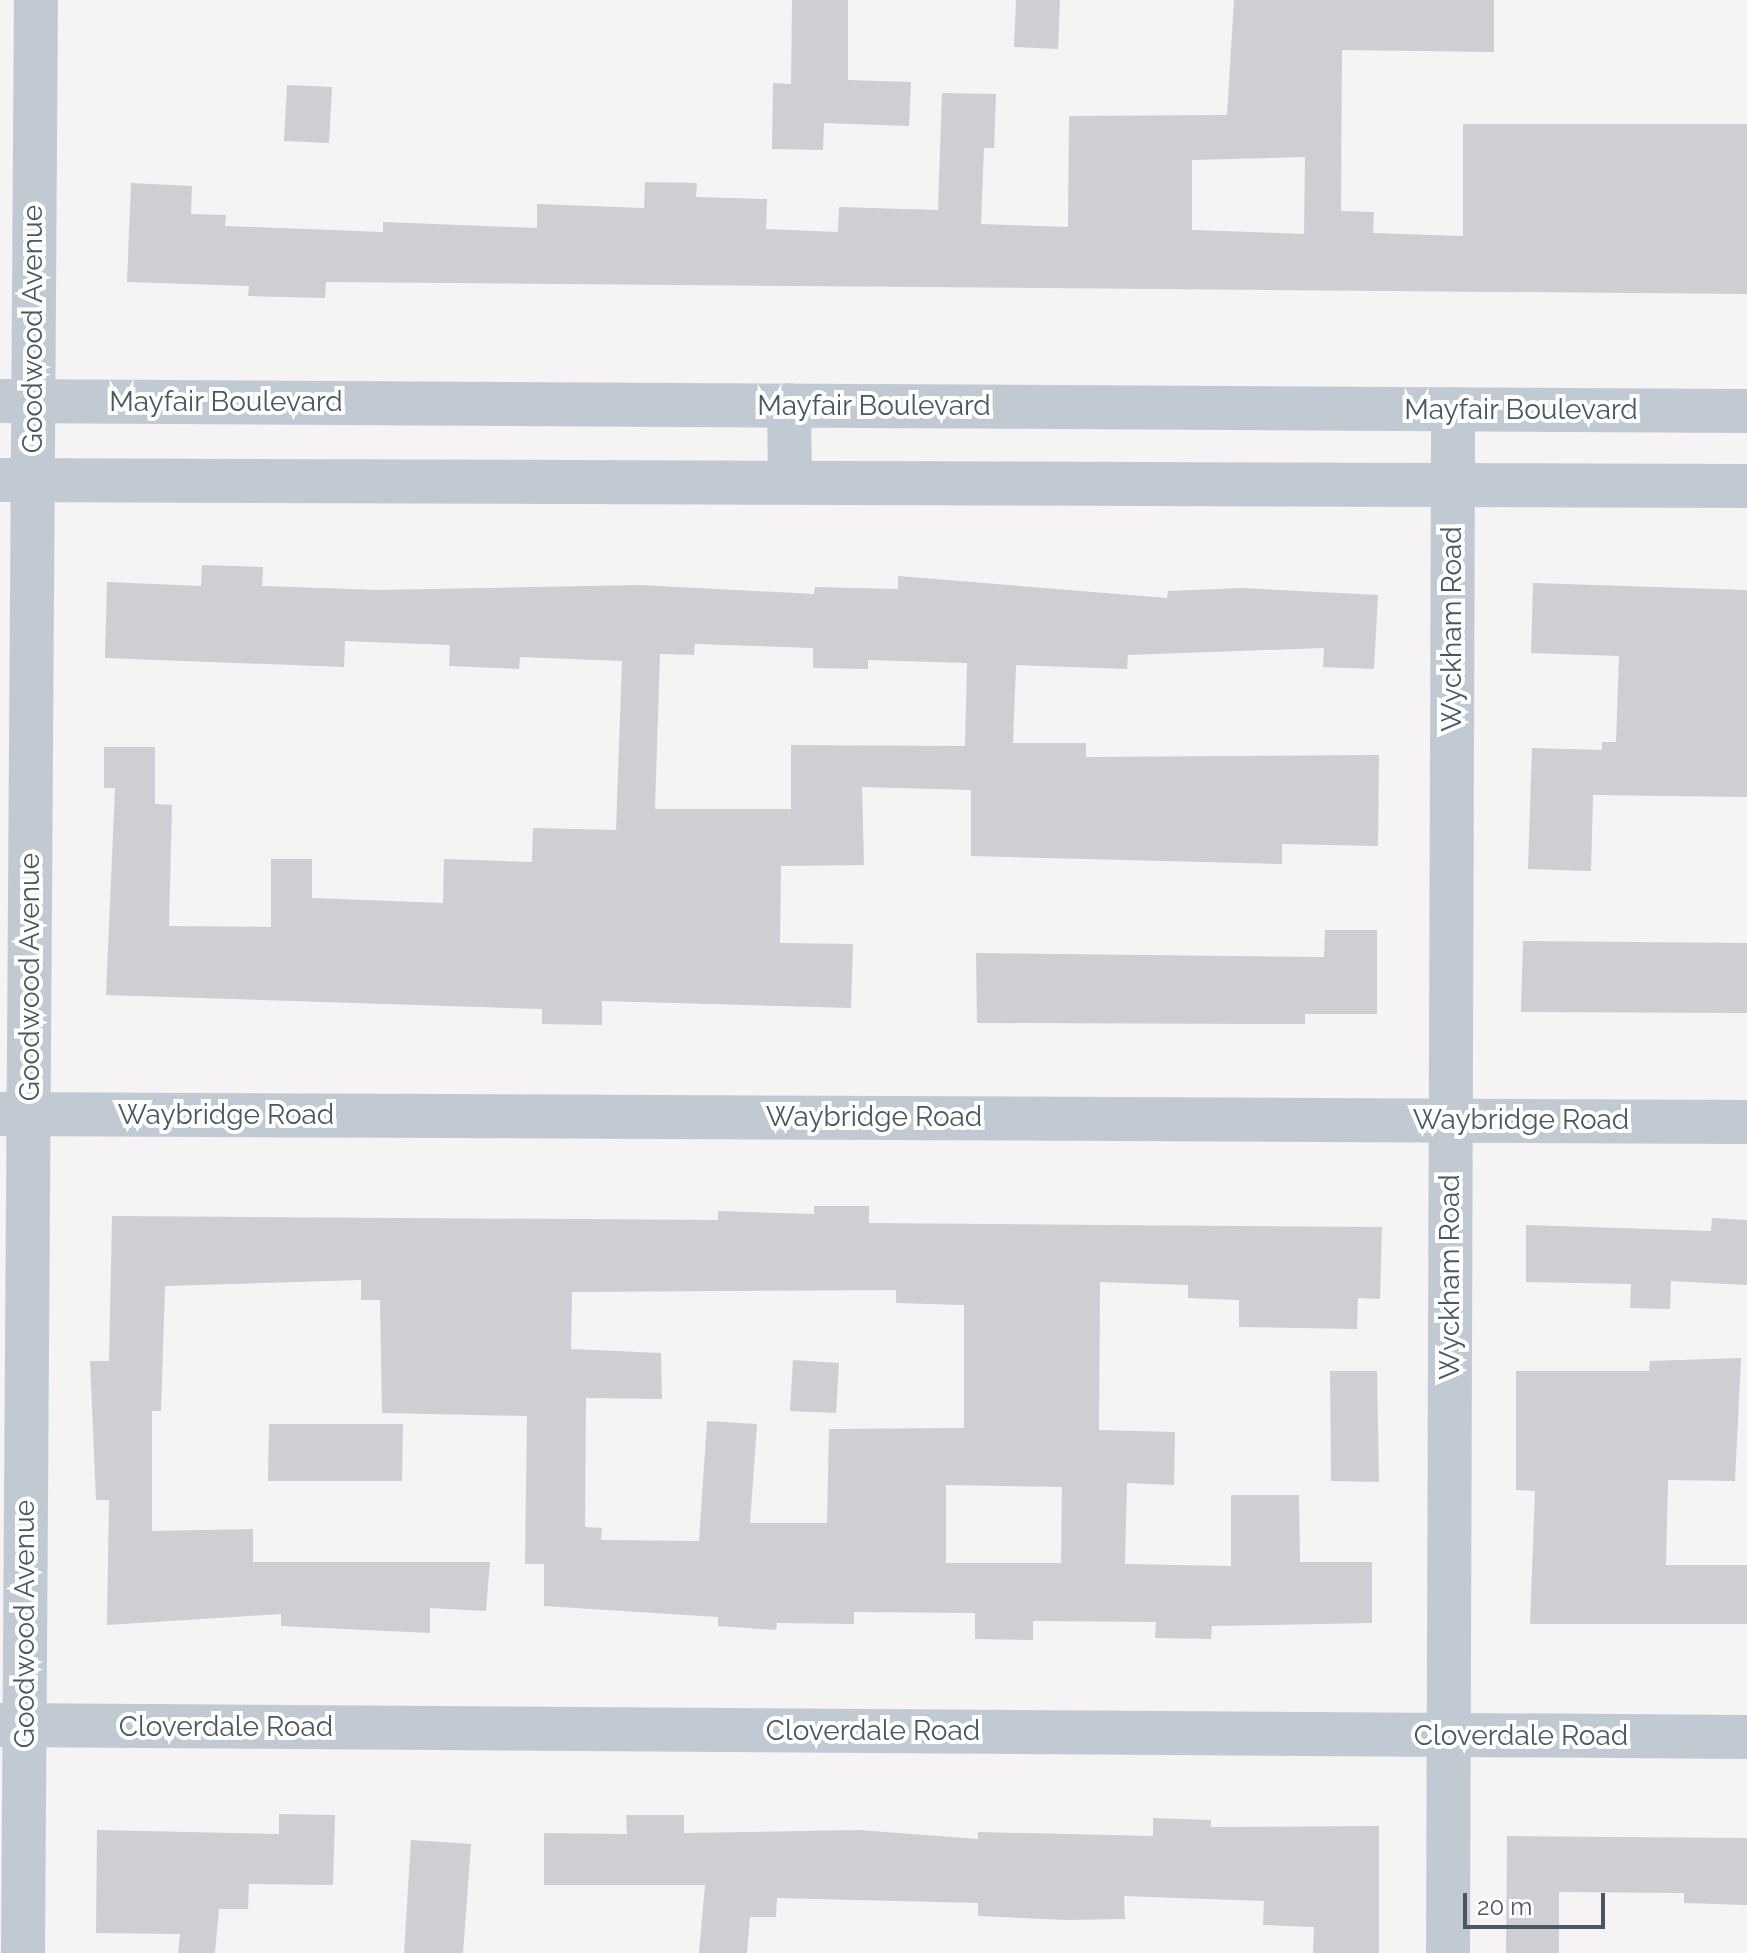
<!DOCTYPE html>
<style>
body{margin:0}
#map{position:relative;width:1747px;height:1953px;overflow:hidden;background:#f5f3f3;font-family:Raleway,sans-serif}
div>[style]{position:absolute}
[style*='--x']{left:calc(var(--x)*1px);top:calc(var(--y)*1px);width:calc(var(--w)*1px);rotate:calc(var(--a)*1deg)}
.building>*{inset:0;background:#cdcfd5}
.minor>*{height:44px;margin:-22px;padding:0 22px;transform-origin:22px;border-radius:22px;background:#c1cad2}
span{translate:-50% -50%;white-space:nowrap;text-align:center;line-height:1.15;-webkit-text-stroke:8px #fff;paint-order:stroke}
.street-label{font-size:28px;color:#4a5661}
.scale{position:absolute;left:1463px;top:1893px;width:142px;height:36px;box-sizing:border-box;border:4px solid #4a5661;border-top:0;padding-left:10px;font-size:24px;line-height:28px;white-space:nowrap;color:#4a5661;-webkit-text-stroke:6px #fff;paint-order:stroke}
</style>
<div id="map">
<div class="building">
<div style="clip-path:polygon(792px 0,848px 0,848px 80px,911px 82px,909px 126px,824px 123px,823px 150px,772px 149px,773px 83px,791px 84px)"></div>
<div style="clip-path:polygon(1016px 0,1060px 0,1058px 49px,1014px 47px)"></div>
<div style="clip-path:polygon(evenodd,1234px 0,1494px 0,1494px 52px,1342px 50px,1341px 211px,1374px 212px,1373px 233px,1463px 236px,1463px 124px,1747px 124px,1747px 294px,326px 282px,325px 298px,248px 296px,249px 286px,127px 282px,131px 183px,192px 186px,191px 214px,226px 215px,225px 226px,383px 232px,383px 222px,537px 228px,537px 204px,644px 208px,645px 182px,697px 183px,696px 197px,767px 199px,766px 229px,838px 232px,839px 207px,938px 210px,942px 93px,996px 94px,994px 148px,984px 148px,981px 224px,1068px 227px,1069px 116px,1227px 115px,1234px 0,1305px 157px,1304px 234px,1192px 230px,1192px 160px,1305px 157px)"></div>
<div style="clip-path:polygon(287px 85px,332px 87px,329px 143px,284px 141px)"></div>
<div style="clip-path:polygon(evenodd,202px 565px,263px 567px,262px 586px,379px 590px,639px 585px,814px 594px,815px 587px,898px 589px,898px 576px,1167px 598px,1168px 591px,1243px 588px,1378px 595px,1374px 669px,1323px 667px,1324px 648px,1128px 655px,1127px 669px,1016px 665px,1013px 743px,1086px 743px,1086px 757px,1379px 755px,1378px 846px,1282px 844px,1282px 864px,971px 856px,971px 790px,862px 787px,864px 865px,781px 866px,780px 943px,853px 944px,851px 1008px,602px 1001px,602px 1025px,542px 1024px,542px 1009px,106px 995px,115px 788px,104px 788px,104px 747px,155px 747px,155px 804px,172px 805px,169px 926px,271px 927px,271px 859px,312px 859px,312px 898px,443px 903px,444px 859px,532px 862px,533px 828px,616px 830px,622px 661px,520px 657px,519px 669px,449px 666px,450px 645px,345px 641px,344px 667px,105px 658px,107px 582px,201px 586px,202px 565px,695px 644px,813px 648px,813px 668px,868px 669px,868px 660px,967px 663px,965px 746px,791px 745px,791px 809px,655px 809px,660px 654px,694px 655px,695px 644px)"></div>
<div style="clip-path:polygon(1533px 583px,1747px 590px,1747px 797px,1593px 795px,1591px 871px,1528px 869px,1532px 748px,1602px 750px,1602px 742px,1616px 742px,1619px 656px,1531px 653px)"></div>
<div style="clip-path:polygon(1325px 930px,1377px 930px,1377px 1014px,1305px 1014px,1305px 1024px,977px 1023px,976px 953px,1324px 957px)"></div>
<div style="clip-path:polygon(1523px 941px,1747px 943px,1747px 1013px,1521px 1012px)"></div>
<div style="clip-path:polygon(evenodd,814px 1206px,869px 1206px,869px 1223px,1382px 1227px,1380px 1299px,1358px 1298px,1357px 1329px,1239px 1327px,1239px 1300px,1188px 1298px,1188px 1285px,1100px 1282px,1099px 1430px,1175px 1432px,1174px 1485px,1127px 1483px,1125px 1564px,1231px 1566px,1231px 1495px,1299px 1495px,1300px 1562px,1372px 1562px,1372px 1623px,1212px 1626px,1211px 1639px,1155px 1638px,1156px 1622px,1033px 1621px,1033px 1640px,975px 1639px,975px 1613px,854px 1612px,854px 1624px,777px 1623px,776px 1630px,718px 1626px,718px 1617px,544px 1606px,544px 1564px,525px 1564px,527px 1416px,382px 1413px,380px 1300px,361px 1300px,361px 1280px,165px 1286px,161px 1411px,152px 1411px,152px 1531px,253px 1529px,253px 1562px,490px 1562px,486px 1611px,430px 1608px,430px 1633px,281px 1626px,281px 1614px,107px 1625px,109px 1500px,96px 1500px,90px 1361px,109px 1361px,112px 1216px,718px 1220px,718px 1211px,814px 1214px,814px 1206px,896px 1290px,896px 1303px,964px 1305px,964px 1428px,829px 1429px,827px 1523px,750px 1523px,757px 1424px,707px 1421px,699px 1541px,601px 1540px,602px 1528px,585px 1527px,586px 1398px,662px 1399px,661px 1353px,571px 1349px,572px 1292px,896px 1290px,814px 1206px,946px 1485px,1062px 1487px,1061px 1563px,946px 1563px,946px 1485px)"></div>
<div style="clip-path:polygon(1712px 1218px,1747px 1220px,1747px 1285px,1671px 1281px,1670px 1309px,1630px 1308px,1631px 1284px,1526px 1282px,1526px 1225px,1711px 1231px)"></div>
<div style="clip-path:polygon(1741px 1358px,1735px 1481px,1668px 1480px,1666px 1565px,1747px 1565px,1747px 1624px,1530px 1624px,1535px 1491px,1516px 1490px,1516px 1371px,1649px 1371px,1650px 1361px)"></div>
<div style="clip-path:polygon(793px 1360px,839px 1363px,836px 1413px,790px 1411px)"></div>
<div style="clip-path:polygon(1330px 1371px,1377px 1371px,1379px 1482px,1331px 1481px)"></div>
<div style="clip-path:polygon(269px 1424px,403px 1424px,402px 1481px,268px 1481px)"></div>
<div style="clip-path:polygon(279px 1814px,335px 1815px,333px 1885px,249px 1884px,248px 1909px,219px 1909px,215px 1953px,178px 1953px,180px 1934px,96px 1933px,97px 1830px,279px 1834px)"></div>
<div style="clip-path:polygon(626px 1815px,684px 1815px,684px 1833px,859px 1830px,978px 1839px,978px 1832px,1153px 1836px,1153px 1818px,1211px 1820px,1211px 1827px,1379px 1826px,1379px 1953px,1313px 1953px,1314px 1927px,1263px 1925px,1264px 1901px,1124px 1896px,1125px 1919px,1067px 1920px,978px 1916px,978px 1903px,777px 1898px,776px 1917px,750px 1917px,747px 1953px,699px 1953px,705px 1885px,544px 1885px,544px 1833px,627px 1834px)"></div>
<div style="clip-path:polygon(1507px 1836px,1747px 1838px,1747px 1905px,1684px 1903px,1684px 1893px,1559px 1892px,1559px 1953px,1506px 1953px)"></div>
<div style="clip-path:polygon(411px 1840px,471px 1844px,463px 1953px,404px 1953px)"></div>
</div>
<div class="minor">
<div style="--x:0;--y:401;--w:1747;--a:0.33"></div>
<div style="--x:789;--y:405;--w:77;--a:89.3"></div>
<div style="--x:0;--y:480;--w:1747;--a:0.2"></div>
<div style="--x:1;--y:1114;--w:1746;--a:0.26"></div>
<div style="--x:0;--y:1725;--w:1747;--a:0.39"></div>
<div style="--x:23;--y:1953;--w:1953;--a:-89.62"></div>
<div style="--x:1448;--y:1953;--w:1544;--a:-89.81"></div>
</div>
<div class="street-label">
<span style="left:33px;top:329px;rotate:-90deg">Goodwood Avenue</span>
<span style="left:226px;top:402px">Mayfair Boulevard</span>
<span style="left:874px;top:406px">Mayfair Boulevard</span>
<span style="left:1521px;top:410px">Mayfair Boulevard</span>
<span style="left:1452px;top:629px;rotate:-90deg">Wyckham Road</span>
<span style="left:30px;top:977px;rotate:-90deg">Goodwood Avenue</span>
<span style="left:226px;top:1115px">Waybridge Road</span>
<span style="left:874px;top:1117px">Waybridge Road</span>
<span style="left:1521px;top:1120px">Waybridge Road</span>
<span style="left:1450px;top:1277px;rotate:-90deg">Wyckham Road</span>
<span style="left:25px;top:1624px;rotate:-90deg">Goodwood Avenue</span>
<span style="left:226px;top:1727px">Cloverdale Road</span>
<span style="left:873px;top:1731px">Cloverdale Road</span>
<span style="left:1521px;top:1736px">Cloverdale Road</span>
</div>
<div class="scale">20 m</div>
</div>
